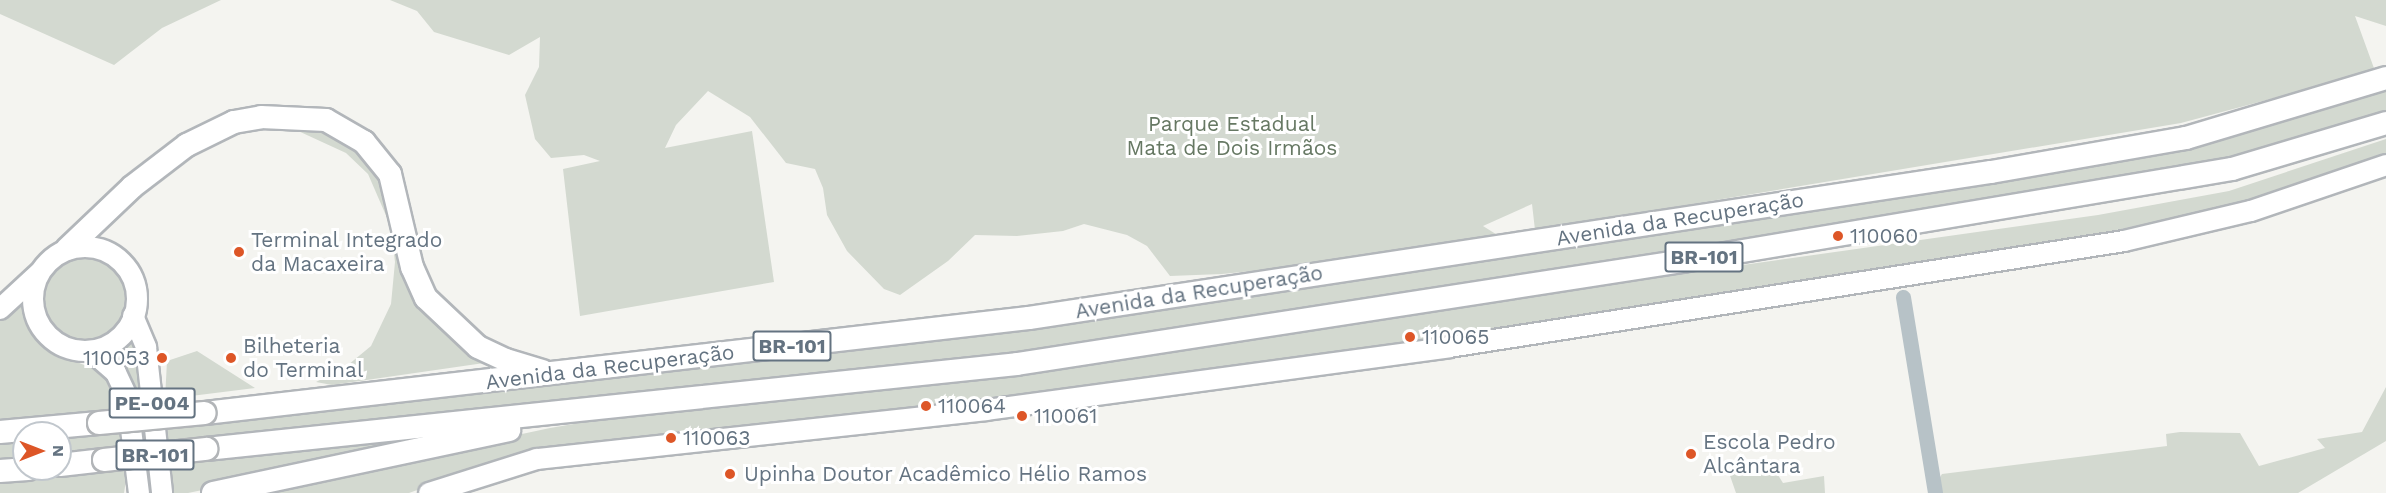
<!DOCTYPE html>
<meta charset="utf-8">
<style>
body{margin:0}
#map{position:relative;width:2386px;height:493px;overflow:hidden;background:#f4f4f0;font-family:"Work Sans",sans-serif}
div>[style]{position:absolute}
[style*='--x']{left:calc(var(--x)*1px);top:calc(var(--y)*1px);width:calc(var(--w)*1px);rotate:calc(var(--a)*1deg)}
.green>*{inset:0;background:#d3d9d0}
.round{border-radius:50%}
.canal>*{height:15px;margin:-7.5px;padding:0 7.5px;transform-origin:7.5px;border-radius:7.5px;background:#b7c2c7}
.roads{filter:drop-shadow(2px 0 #b2b6ba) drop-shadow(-2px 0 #b2b6ba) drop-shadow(0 2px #b2b6ba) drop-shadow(0 -2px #b2b6ba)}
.major>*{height:20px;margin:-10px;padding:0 10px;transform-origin:10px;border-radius:10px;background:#fff}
.major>.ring{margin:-10px;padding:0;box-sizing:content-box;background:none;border:20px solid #fff;border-radius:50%}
.highway>*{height:22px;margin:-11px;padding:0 11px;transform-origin:11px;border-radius:11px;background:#fff}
.bridges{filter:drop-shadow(2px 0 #b2b5b8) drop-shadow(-2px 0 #b2b5b8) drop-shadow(0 2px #b2b5b8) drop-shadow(0 -2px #b2b5b8)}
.highway-bridge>*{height:22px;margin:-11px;padding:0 11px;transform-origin:11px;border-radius:11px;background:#fff}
.dots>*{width:16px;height:16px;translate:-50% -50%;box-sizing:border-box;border:3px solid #fff;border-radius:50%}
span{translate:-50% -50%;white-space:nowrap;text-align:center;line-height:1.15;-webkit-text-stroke:6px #fff;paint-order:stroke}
.shield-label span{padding:2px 4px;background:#fff;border:2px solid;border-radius:4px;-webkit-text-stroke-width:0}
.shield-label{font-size:20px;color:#647381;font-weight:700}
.park-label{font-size:21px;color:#667863}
.street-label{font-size:21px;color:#647381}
.poi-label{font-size:21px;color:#647381}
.left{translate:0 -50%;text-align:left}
.right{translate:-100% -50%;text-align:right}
.north{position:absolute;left:12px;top:421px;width:60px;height:60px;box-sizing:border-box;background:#fff;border:2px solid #c1c7cd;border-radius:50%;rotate:90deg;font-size:16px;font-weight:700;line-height:24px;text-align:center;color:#647381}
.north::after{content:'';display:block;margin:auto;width:21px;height:27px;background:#dd5627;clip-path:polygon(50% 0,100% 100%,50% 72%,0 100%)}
</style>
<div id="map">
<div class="green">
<div style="clip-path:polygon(0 0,221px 0,162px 28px,114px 65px,0 14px)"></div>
<div style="clip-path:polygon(390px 0,2386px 0,2386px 26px,2355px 16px,2375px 71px,2181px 123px,1535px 230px,1532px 204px,1483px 226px,1499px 236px,1340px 262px,1222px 274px,1170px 276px,1147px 246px,1127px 235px,1084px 224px,1063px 231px,1017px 236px,975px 235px,948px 261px,900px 295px,884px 289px,847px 251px,827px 215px,823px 188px,815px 169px,786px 163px,750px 117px,708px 91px,676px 125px,665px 148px,752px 131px,774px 282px,580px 316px,563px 169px,600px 161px,584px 155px,551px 158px,535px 139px,525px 95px,539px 67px,540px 37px,509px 55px,434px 32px,417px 11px)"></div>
<div style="clip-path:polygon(2386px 89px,2386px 114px,2226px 162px,2146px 178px,993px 359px,576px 405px,525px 404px,189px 441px,570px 414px,188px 493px,171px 493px,165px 399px,167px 361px,197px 351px,255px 388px,183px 397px,184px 419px,991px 335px,2139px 155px,2224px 140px)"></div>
<div style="clip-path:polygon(299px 124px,331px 135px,355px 149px,374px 169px,388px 194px,402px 256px,498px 361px,332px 385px,316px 382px,348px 365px,371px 346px,391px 304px,395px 262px,391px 227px,368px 174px,346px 153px,296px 130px)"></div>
<div style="clip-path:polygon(2386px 139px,2386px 159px,2280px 194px,2058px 243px,1583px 319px,458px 475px,409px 493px,250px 493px,550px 428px,621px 416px,1380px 316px,2098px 215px,2229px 191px)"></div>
<div class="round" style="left:41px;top:251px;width:90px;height:90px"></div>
<div style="clip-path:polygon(32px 284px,29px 304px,46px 339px,62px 356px,104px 373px,114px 383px,128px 468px,124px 493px,0 493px,0 482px,104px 471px,60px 456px,60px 434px,0 424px,0 315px)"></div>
<div style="clip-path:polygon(134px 340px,140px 388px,148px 493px,134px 392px,128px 372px,114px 354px)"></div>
<div style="clip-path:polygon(2386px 387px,2386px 441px,2298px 493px,1930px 493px,1942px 474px,2167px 446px,2166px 434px,2180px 432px,2240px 433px,2259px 466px,2325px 448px,2317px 439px,2362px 432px)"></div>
<div style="clip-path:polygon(24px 437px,24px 460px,0 460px,0 438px)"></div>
<div style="clip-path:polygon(1736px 465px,1740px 475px,1746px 472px,1778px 475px,1783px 483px,1824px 476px,1825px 493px,1736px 493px,1728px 470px)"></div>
</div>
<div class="canal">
<div style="--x:1903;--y:297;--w:199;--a:80.7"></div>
</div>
<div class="roads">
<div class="major">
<div class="ring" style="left:33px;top:247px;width:84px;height:84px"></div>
<div style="--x:0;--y:309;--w:53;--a:-42.7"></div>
<div style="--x:133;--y:316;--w:34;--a:67"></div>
<div style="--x:146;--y:347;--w:147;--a:83.7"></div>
<div style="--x:91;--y:351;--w:33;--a:41"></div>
<div style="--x:116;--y:373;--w:26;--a:65"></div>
<div style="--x:127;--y:397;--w:97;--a:82.9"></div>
<div style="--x:429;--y:493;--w:113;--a:-17.5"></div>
<div style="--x:537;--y:459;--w:452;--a:-6.2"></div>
<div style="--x:986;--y:410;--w:467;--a:-7.7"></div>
<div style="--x:1449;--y:347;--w:683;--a:-8.92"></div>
<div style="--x:2124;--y:241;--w:130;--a:-13.3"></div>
<div style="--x:2251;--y:211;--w:143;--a:-18.8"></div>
</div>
<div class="highway">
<div style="--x:67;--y:249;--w:90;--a:-43.6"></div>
<div style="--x:132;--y:187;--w:69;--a:-37.4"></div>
<div style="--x:187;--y:145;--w:52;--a:-26.1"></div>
<div style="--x:234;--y:122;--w:27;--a:-10"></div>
<div style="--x:261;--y:117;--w:65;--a:2.6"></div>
<div style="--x:326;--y:120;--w:44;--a:30.1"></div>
<div style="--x:364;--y:142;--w:41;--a:50.9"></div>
<div style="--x:390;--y:174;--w:96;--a:76.7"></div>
<div style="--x:412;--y:267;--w:34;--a:66"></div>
<div style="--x:426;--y:298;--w:71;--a:43.3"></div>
<div style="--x:478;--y:347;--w:31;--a:25"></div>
<div style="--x:506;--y:360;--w:38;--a:17"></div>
<div style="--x:205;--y:413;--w:829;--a:-6.58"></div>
<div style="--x:1029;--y:318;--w:973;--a:-8.63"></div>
<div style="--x:1991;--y:172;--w:198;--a:-9.9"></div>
<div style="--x:2186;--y:138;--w:209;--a:-16.7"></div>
<div style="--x:0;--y:432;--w:99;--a:-5.2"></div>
<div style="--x:206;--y:449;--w:815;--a:-5.98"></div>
<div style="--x:1017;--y:364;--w:674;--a:-8.79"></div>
<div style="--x:1683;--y:261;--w:557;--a:-9.51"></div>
<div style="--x:2232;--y:169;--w:161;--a:-16.6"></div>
<div style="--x:60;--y:465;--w:44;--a:-6.5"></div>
<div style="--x:0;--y:471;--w:28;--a:-4"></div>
<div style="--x:213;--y:493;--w:303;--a:-12"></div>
</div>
</div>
<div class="bridges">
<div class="highway-bridge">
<div style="--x:99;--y:423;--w:106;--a:-5.4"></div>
<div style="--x:104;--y:460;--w:103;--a:-6.2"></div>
</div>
</div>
<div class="dots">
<div style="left:1838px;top:236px;background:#dd5627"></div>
<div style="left:239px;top:252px;background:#dd5627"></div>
<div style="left:1410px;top:337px;background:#dd5627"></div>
<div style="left:162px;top:358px;background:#dd5627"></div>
<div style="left:231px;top:358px;background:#dd5627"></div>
<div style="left:926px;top:406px;background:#dd5627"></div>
<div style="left:1022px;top:416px;background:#dd5627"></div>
<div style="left:671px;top:438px;background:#dd5627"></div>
<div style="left:1691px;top:454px;background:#dd5627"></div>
<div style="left:730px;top:474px;background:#dd5627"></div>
</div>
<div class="shield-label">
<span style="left:1704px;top:257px">BR-101</span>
<span style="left:792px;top:346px">BR-101</span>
<span style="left:152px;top:403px">PE-004</span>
<span style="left:155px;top:455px">BR-101</span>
</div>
<div class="park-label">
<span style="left:1232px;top:136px">Parque Estadual<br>Mata de Dois Irmãos</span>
</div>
<div class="street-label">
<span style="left:1680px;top:219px;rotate:-9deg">Avenida da Recuperação</span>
<span style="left:1199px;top:292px;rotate:-9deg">Avenida da Recuperação</span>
<span style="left:610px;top:367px;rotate:-7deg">Avenida da Recuperação</span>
</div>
<div class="poi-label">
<span class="left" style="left:1850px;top:236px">110060</span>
<span class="left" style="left:251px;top:252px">Terminal Integrado<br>da Macaxeira</span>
<span class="left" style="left:1422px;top:337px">110065</span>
<span class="left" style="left:243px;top:358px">Bilheteria<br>do Terminal</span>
<span class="right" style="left:150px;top:358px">110053</span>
<span class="left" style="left:938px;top:406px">110064</span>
<span class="left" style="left:1034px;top:416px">110061</span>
<span class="left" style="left:683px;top:438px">110063</span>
<span class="left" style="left:1703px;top:454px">Escola Pedro<br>Alcântara</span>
<span class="left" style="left:744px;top:474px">Upinha Doutor Acadêmico Hélio Ramos</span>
</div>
<div class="north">N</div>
</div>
